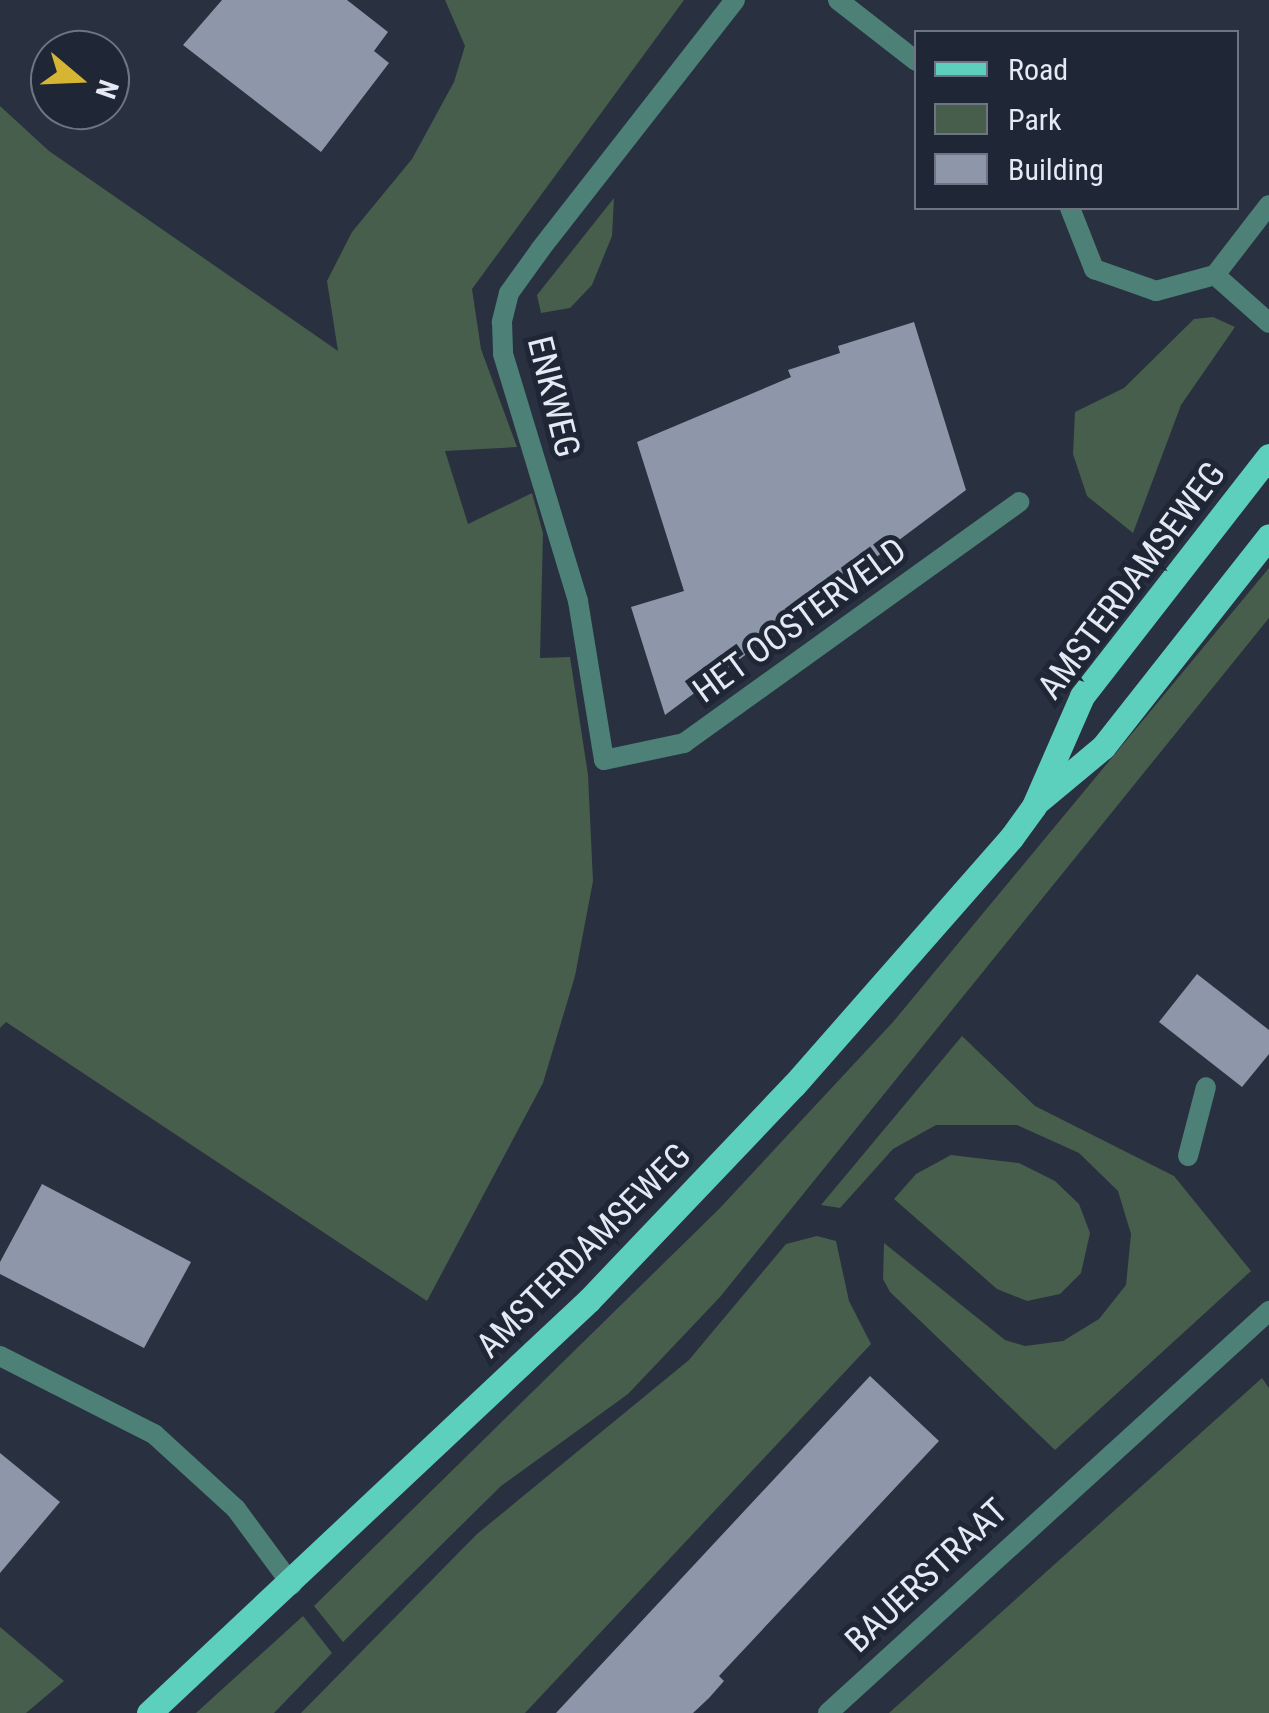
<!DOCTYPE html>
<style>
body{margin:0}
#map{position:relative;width:1269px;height:1713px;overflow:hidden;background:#29303f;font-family:"Roboto Condensed",sans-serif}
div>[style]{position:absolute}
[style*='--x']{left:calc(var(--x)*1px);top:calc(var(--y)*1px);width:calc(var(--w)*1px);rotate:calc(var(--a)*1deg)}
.green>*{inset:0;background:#465e4b}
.building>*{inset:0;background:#8d97a9}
.lane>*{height:20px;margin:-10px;padding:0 10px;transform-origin:10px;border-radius:10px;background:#4d8077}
.street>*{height:20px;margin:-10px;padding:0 10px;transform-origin:10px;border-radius:10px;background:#4d8077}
.primary>*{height:25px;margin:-12.5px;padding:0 12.5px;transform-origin:12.5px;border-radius:12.5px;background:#5dcfbd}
span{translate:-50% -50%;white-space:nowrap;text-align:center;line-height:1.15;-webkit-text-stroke:10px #1f2635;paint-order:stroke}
.street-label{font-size:35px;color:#e4e9f3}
.legend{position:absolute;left:914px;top:30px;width:325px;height:180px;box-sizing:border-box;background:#1f2635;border:2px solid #6e7481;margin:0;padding:12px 18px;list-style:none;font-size:30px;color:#e4e9f3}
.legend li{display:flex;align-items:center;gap:20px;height:50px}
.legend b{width:50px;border:2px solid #6e7481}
.north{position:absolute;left:30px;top:30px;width:100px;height:100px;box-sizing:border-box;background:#1f2635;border:2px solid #6e7481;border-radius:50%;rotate:109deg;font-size:28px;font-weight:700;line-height:40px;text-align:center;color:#e4e9f3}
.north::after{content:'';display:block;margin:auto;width:35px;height:45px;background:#d6b534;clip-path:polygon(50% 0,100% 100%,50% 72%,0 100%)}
</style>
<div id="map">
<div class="green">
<div style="clip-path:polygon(445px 0,684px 0,472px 289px,481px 349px,517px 447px,445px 451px,468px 524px,532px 493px,543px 533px,540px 658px,570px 657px,588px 775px,593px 881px,575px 976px,543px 1083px,427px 1301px,6px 1022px,0 1028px,0 106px,49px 151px,338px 351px,327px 281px,352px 232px,412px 159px,454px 82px,465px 46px)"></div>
<div style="clip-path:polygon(614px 198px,612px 236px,592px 285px,570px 308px,541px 313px,537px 295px)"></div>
<div style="clip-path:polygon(1213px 317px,1235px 327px,1181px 405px,1133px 533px,1087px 496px,1073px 454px,1075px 412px,1124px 388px,1194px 319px)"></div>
<div style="clip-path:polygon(1269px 568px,1269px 618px,720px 1297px,628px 1394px,501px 1486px,343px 1642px,314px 1606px,720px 1208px,893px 1022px)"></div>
<div style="clip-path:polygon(962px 1036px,1035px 1106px,1174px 1176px,1251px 1271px,1055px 1450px,890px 1292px,883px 1279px,884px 1243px,1005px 1340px,1025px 1346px,1063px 1341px,1099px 1319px,1126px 1285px,1131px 1234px,1118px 1191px,1079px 1153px,1017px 1125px,936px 1125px,893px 1149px,840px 1208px,821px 1205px)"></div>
<div style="clip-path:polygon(951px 1155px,1019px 1163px,1055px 1181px,1079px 1204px,1090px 1233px,1081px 1273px,1060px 1294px,1027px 1301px,997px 1289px,894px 1199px,916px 1174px)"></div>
<div style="clip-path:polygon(817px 1236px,836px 1241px,849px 1301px,871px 1344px,525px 1713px,301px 1713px,477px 1534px,689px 1360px,786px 1244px)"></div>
<div style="clip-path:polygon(1262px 1378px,1269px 1388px,1269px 1713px,889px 1713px)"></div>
<div style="clip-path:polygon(303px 1616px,332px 1653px,274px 1713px,196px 1713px)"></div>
<div style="clip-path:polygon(0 1627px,64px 1681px,26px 1713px,0 1713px)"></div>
</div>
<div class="building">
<div style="clip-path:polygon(222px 0,347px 0,388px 32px,374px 51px,389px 63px,321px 152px,183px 45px)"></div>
<div style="clip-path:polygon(914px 322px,966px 490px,665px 715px,631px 607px,684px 591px,637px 442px,791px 377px,788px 370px,840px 353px,838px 346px)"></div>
<div style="clip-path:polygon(1197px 974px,1269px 1030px,1269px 1054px,1242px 1087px,1159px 1022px)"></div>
<div style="clip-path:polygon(42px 1184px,191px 1262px,144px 1348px,0 1274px,0 1262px)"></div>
<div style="clip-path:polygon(870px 1376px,939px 1441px,719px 1676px,724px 1681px,709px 1698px,693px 1713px,556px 1713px)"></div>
<div style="clip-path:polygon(0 1453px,60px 1502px,0 1573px)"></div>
</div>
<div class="lane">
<div style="--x:1188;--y:1156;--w:71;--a:-75.4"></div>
</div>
<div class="street">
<div style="--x:735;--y:0;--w:317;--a:128"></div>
<div style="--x:540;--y:250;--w:53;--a:125.8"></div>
<div style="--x:509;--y:293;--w:30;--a:104"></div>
<div style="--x:502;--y:322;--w:32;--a:88"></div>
<div style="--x:503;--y:354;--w:258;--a:73.1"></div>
<div style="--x:578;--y:601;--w:161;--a:80.7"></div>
<div style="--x:604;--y:760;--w:82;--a:-12"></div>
<div style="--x:684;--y:743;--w:413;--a:-35.7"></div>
<div style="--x:838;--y:0;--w:99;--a:38"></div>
<div style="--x:1070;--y:208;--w:66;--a:68.5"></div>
<div style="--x:1094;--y:269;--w:66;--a:19.5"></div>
<div style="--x:1156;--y:291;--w:61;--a:-15.2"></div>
<div style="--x:1215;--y:275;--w:72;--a:41.6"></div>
<div style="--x:1215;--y:275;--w:88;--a:-52.4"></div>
<div style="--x:0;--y:1356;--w:173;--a:26.9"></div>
<div style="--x:154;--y:1434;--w:111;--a:42.4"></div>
<div style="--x:236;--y:1509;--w:94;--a:53.6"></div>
<div style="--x:828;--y:1713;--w:597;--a:-42.35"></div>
</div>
<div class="primary">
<div style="--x:1037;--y:802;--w:86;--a:-39.8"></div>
<div style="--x:1103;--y:747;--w:268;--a:-51.8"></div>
<div style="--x:149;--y:1713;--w:603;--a:-43.19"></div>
<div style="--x:589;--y:1300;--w:297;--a:-46.4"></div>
<div style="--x:794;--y:1085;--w:329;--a:-48.7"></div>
<div style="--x:1011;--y:838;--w:39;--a:-54"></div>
<div style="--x:1034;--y:806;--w:120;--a:-66.4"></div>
<div style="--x:1082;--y:696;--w:304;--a:-52.1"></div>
</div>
<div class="street-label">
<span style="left:553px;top:397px;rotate:76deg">ENKWEG</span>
<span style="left:1132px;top:581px;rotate:-53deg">AMSTERDAMSEWEG</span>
<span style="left:800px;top:621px;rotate:-36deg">HET OOSTERVELD</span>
<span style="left:584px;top:1251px;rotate:-45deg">AMSTERDAMSEWEG</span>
<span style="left:927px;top:1576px;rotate:-43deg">BAUERSTRAAT</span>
</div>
<ul class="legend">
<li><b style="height:12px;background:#5dcfbd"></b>Road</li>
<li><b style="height:28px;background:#465e4b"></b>Park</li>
<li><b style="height:28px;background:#8d97a9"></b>Building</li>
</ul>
<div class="north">N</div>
</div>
